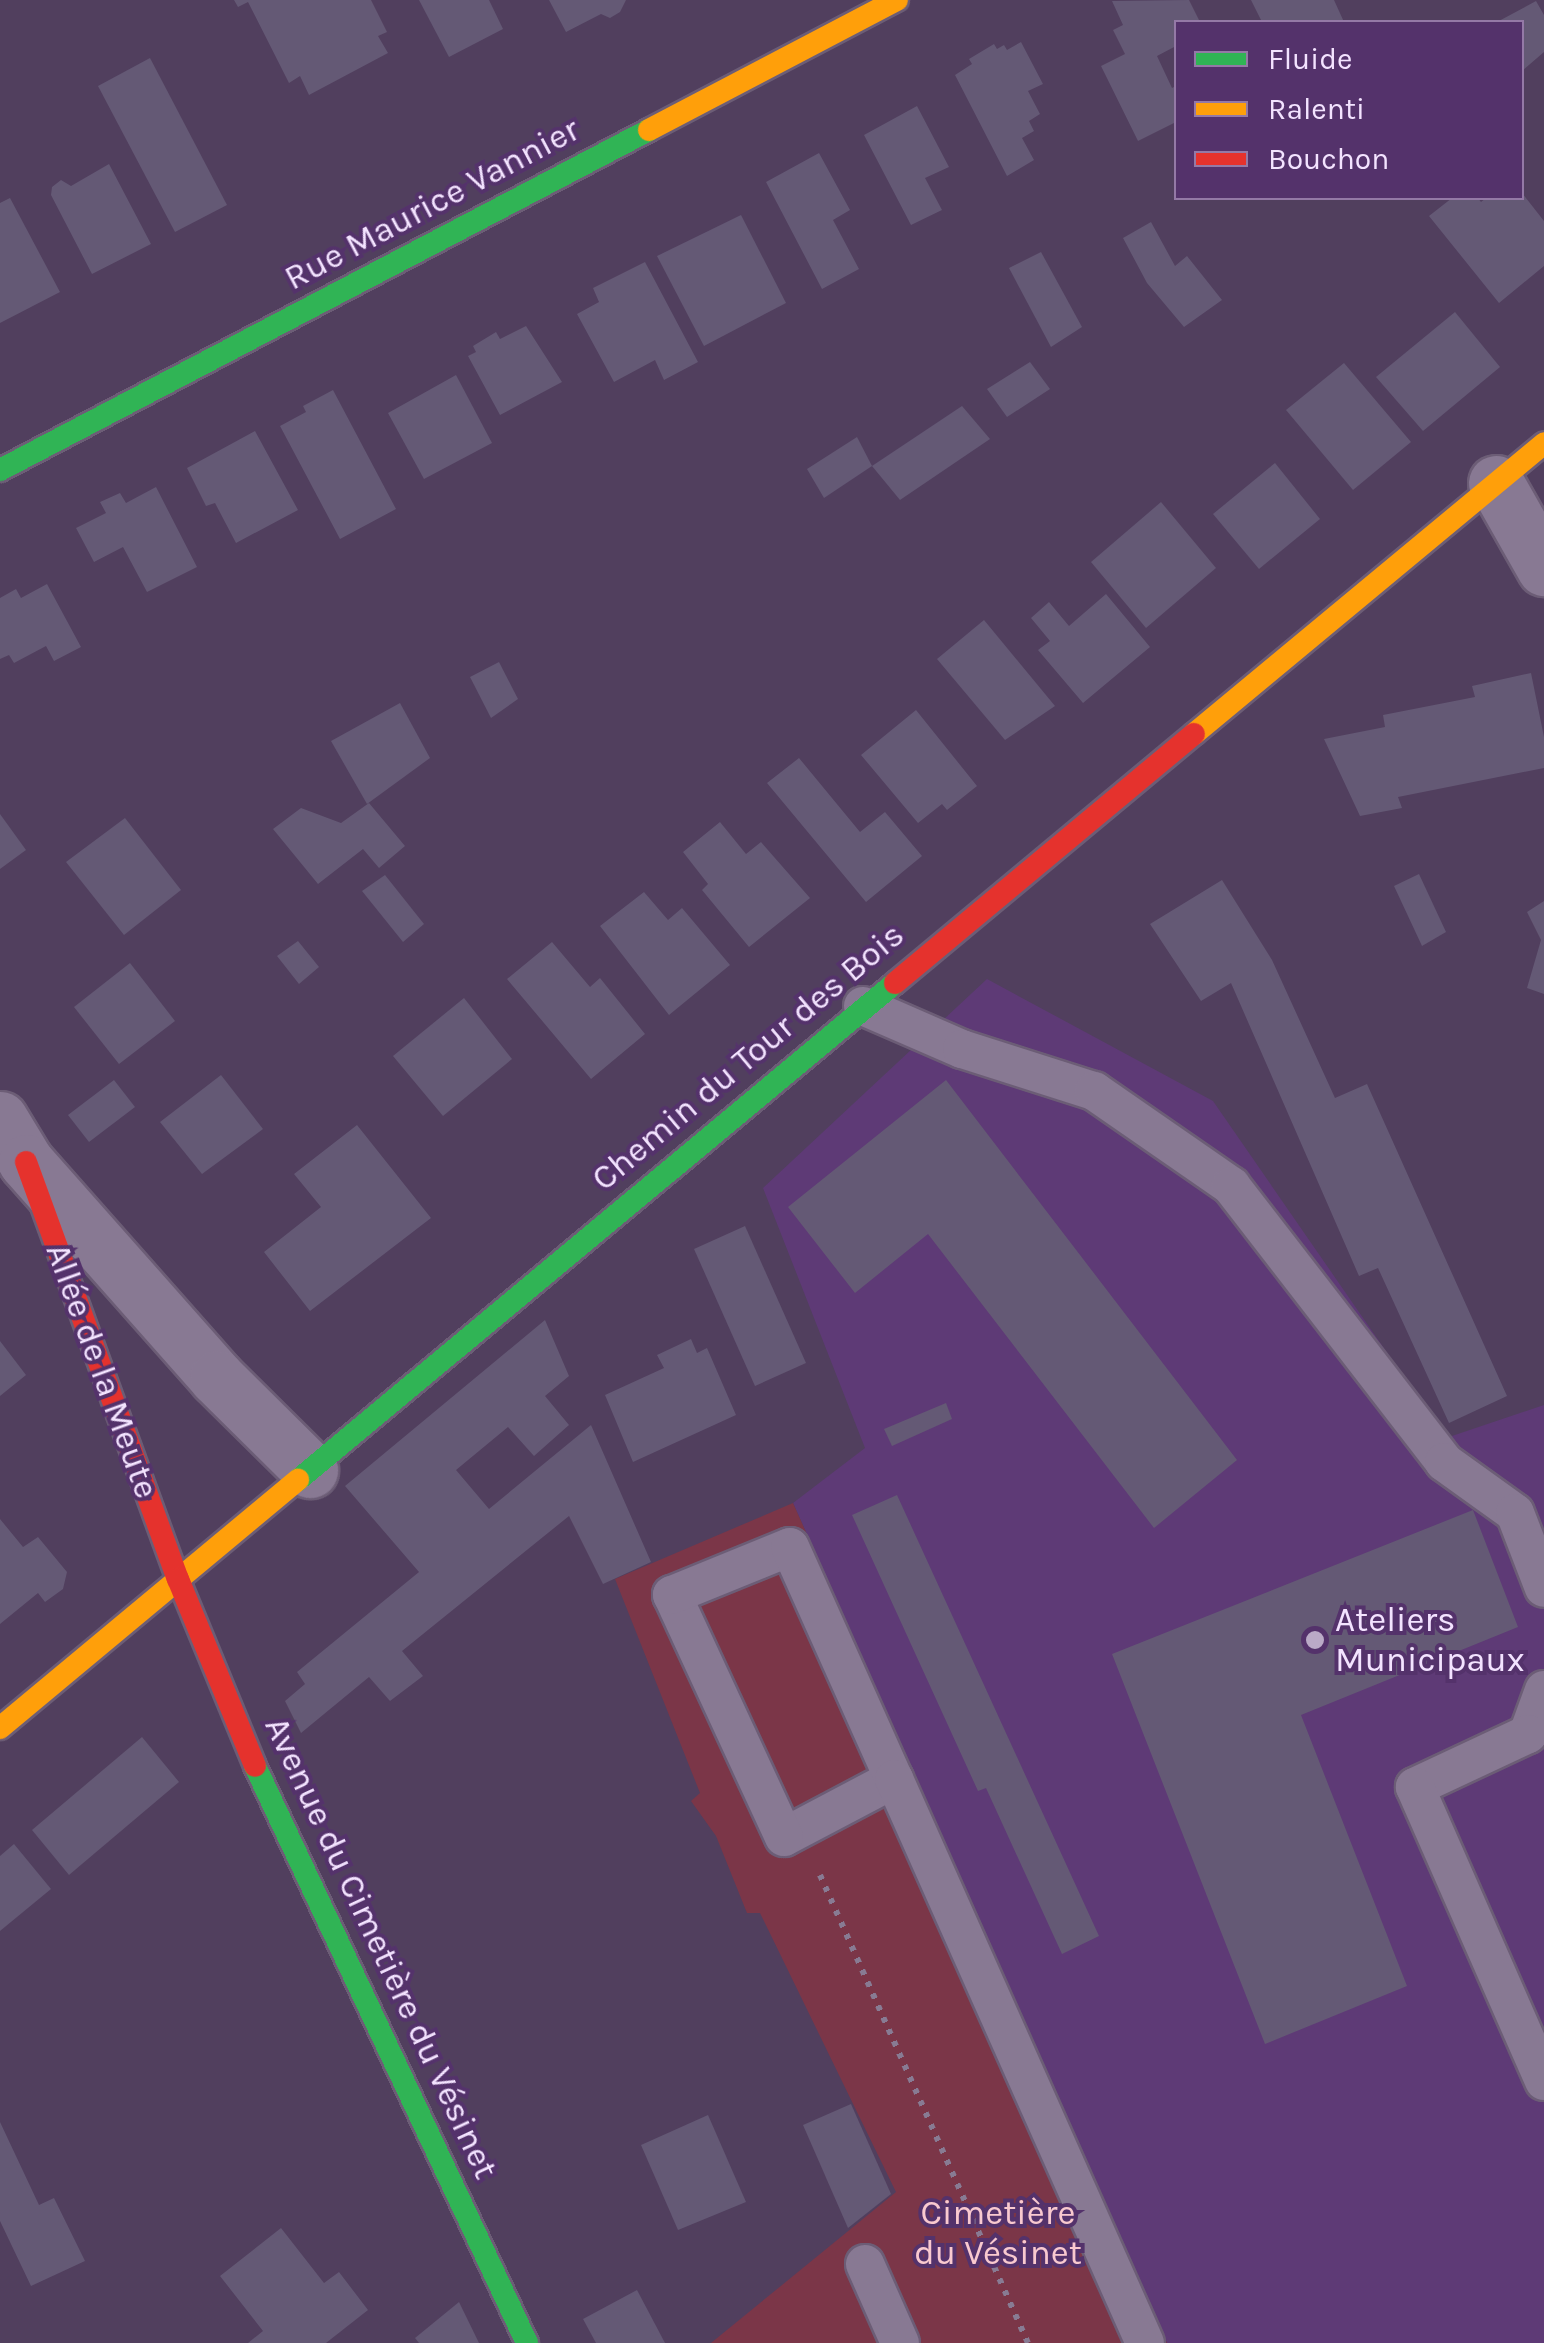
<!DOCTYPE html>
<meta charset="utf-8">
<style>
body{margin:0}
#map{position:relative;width:1544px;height:2343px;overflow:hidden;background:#513f5e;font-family:Karla,sans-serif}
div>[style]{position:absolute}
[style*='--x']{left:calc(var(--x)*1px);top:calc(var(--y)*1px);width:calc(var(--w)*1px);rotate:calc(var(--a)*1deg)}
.built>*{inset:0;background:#5e3a76}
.green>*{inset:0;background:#7b3648}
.building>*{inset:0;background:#645975}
.path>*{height:6px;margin-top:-3px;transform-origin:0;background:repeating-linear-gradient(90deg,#887b93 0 5px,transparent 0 13px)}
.roads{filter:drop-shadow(2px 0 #6c5d76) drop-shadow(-2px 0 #6c5d76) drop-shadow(0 2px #6c5d76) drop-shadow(0 -2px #6c5d76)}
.lane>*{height:38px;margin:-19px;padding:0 19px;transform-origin:19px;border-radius:19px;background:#887993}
.street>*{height:55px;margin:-27.5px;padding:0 27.5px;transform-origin:27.5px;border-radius:27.5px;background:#887993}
.fast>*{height:22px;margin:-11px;padding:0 11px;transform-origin:11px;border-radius:11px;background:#30b455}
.slow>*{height:22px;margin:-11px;padding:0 11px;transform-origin:11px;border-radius:11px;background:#ff9f0a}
.jam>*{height:22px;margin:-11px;padding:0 11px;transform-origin:11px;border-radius:11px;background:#e5322d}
.dots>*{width:28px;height:28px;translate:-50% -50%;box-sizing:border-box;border:5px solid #54326b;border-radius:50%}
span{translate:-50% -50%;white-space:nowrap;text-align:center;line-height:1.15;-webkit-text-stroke:8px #54326b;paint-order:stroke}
.street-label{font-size:35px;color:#f3e3ff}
.poi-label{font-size:35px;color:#f3e3ff}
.left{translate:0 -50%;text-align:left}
.park-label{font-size:35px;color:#f9c9cf}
.legend{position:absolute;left:1174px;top:20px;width:350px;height:180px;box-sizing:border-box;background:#54326b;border:2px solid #9479a6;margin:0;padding:12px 18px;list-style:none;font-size:30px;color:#f3e3ff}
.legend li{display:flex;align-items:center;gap:20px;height:50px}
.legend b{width:50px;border:2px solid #9479a6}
</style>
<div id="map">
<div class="built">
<div style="clip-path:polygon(987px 979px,1213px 1101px,1446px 1438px,1544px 1405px,1544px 2343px,1167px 2343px,793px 1503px,865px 1448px,763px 1188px)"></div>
</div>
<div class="green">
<div style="clip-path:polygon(793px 1503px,1167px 2343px,711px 2343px,896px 2192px,760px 1913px,747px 1913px,716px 1836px,691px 1801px,700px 1793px,615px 1579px)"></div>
</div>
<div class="building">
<div style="clip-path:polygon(234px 0,371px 0,387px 32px,378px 36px,388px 53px,309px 95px,300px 76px,289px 83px,248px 2px,238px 7px)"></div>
<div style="clip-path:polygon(419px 0,489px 0,503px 29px,449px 57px)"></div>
<div style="clip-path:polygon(549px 0,626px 0,620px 12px,610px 18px,601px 14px,566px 32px)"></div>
<div style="clip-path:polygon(1189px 0,1200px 22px,1176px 22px,1176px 46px,1157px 56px,1172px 88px,1176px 86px,1176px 122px,1138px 141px,1101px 66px,1125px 54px,1113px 30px,1123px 25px,1112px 1px)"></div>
<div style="clip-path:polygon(1251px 0,1334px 0,1344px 22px,1262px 22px)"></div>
<div style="clip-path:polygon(1536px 1px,1544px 15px,1544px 52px,1522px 71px,1522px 22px,1497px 22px)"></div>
<div style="clip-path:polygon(1021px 42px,1043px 84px,1028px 91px,1040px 114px,1029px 121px,1034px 131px,1022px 138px,1034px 160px,1007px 176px,955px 75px,972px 64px,969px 59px,994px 44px,997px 49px,1004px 45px,1007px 50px)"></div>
<div style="clip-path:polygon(150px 58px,227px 205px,175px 232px,98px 86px)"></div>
<div style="clip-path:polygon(917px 106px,949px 167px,925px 178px,942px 210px,911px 225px,864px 135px)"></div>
<div style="clip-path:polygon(819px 153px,850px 210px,833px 220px,859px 269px,822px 289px,766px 182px)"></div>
<div style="clip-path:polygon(109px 164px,151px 244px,92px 274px,51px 195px,52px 187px,61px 180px,71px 186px)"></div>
<div style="clip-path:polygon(1522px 193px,1544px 221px,1544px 266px,1499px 303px,1429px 216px,1452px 198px,1478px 198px,1481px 202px,1486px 198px,1522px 198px)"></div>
<div style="clip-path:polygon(10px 198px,60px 292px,0 323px,0 203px)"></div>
<div style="clip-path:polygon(741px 215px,786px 303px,704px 346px,657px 256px)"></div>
<div style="clip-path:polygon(1151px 222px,1175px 266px,1187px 256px,1222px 300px,1184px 327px,1147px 283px,1123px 238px)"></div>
<div style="clip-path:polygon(1041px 252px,1082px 327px,1051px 347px,1009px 268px)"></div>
<div style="clip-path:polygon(645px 262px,698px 362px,664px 380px,655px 360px,614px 382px,577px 314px,599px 302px,593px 288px)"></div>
<div style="clip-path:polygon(1455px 312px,1500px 367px,1423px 431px,1376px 377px)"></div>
<div style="clip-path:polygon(526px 326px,562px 382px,500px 415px,468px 356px,476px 352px,473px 346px,496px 332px,500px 339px)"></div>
<div style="clip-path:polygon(1030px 362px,1050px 389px,1007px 417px,987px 389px)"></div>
<div style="clip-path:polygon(1344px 363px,1411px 442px,1353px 490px,1286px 410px)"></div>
<div style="clip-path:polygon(456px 375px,492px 443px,424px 479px,388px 413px)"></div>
<div style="clip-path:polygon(333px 390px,396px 509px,340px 539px,280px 426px,306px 412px,303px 406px)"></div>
<div style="clip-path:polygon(962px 406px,990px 439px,900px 500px,872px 466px)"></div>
<div style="clip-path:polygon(255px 431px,298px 510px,236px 543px,215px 503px,206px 506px,187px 468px)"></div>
<div style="clip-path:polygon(857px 437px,872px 466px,824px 498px,807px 469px)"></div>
<div style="clip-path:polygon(1275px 463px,1320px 519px,1259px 569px,1213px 514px)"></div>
<div style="clip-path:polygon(156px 487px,197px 567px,147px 592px,123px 547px,94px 562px,76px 528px,106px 513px,100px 502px,120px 493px,126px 503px)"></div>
<div style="clip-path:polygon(1161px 502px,1216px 568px,1146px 628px,1091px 562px)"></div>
<div style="clip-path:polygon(47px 584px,81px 647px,54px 661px,46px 646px,14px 663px,9px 655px,0 659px,0 598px,16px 589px,21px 598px)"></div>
<div style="clip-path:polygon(1106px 594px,1150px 647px,1083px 703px,1038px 650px,1050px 641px,1031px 618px,1049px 602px,1069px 626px)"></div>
<div style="clip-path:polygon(984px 620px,1055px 706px,1005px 740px,937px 659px)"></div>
<div style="clip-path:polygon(499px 662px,518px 699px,491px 718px,470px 677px)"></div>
<div style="clip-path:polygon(1531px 673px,1544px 737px,1544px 768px,1398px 797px,1402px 808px,1360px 816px,1324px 739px,1385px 727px,1383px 715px,1475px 697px,1472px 686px)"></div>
<div style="clip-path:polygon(400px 703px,430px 758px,367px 804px,331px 741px)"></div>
<div style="clip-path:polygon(916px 710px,977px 786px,947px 810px,942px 804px,918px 823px,861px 755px)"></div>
<div style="clip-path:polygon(799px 758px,860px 832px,885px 812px,922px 856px,866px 902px,767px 783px)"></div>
<div style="clip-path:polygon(369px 803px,405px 846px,379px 868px,363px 849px,318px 884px,273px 829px,301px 808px,341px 823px)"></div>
<div style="clip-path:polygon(0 814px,26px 850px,0 869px)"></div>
<div style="clip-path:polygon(125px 818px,181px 890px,124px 935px,66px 862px)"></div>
<div style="clip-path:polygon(720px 822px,746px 854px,761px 842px,810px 898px,749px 947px,702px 890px,708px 884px,683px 852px)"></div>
<div style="clip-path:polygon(1419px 874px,1446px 932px,1422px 946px,1394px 886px)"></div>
<div style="clip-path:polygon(385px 875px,424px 924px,403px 942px,362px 891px)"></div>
<div style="clip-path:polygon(1222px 880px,1272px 960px,1335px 1098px,1367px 1084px,1507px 1396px,1449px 1423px,1378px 1268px,1359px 1276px,1231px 983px,1201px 1001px,1150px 924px)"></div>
<div style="clip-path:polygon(644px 892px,668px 920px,682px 908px,730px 965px,669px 1015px,600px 926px)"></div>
<div style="clip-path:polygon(1544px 901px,1544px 994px,1527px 988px,1541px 940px,1527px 912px)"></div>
<div style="clip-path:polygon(298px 941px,319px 967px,299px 984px,277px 956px)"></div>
<div style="clip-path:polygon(552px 942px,590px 987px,600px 978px,645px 1034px,591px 1079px,507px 979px)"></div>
<div style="clip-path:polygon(130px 963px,175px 1021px,119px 1064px,74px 1007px)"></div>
<div style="clip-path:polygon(464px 998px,512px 1059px,443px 1116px,393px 1056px)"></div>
<div style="clip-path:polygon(221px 1075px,263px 1129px,202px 1174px,160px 1122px)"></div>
<div style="clip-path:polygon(114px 1080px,135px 1107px,89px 1142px,68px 1115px)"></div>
<div style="clip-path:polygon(946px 1080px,1237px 1460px,1154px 1528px,928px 1234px,855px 1293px,788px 1207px)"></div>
<div style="clip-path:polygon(357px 1125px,431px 1218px,310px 1311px,264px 1252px,321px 1207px,294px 1174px)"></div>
<div style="clip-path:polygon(745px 1226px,806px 1363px,755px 1386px,694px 1249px)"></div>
<div style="clip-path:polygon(545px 1320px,569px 1376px,545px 1396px,569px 1425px,534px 1456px,508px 1427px,456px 1470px,489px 1509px,591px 1425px,651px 1562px,603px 1584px,569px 1516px,402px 1651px,423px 1676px,390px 1701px,369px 1677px,301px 1733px,285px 1701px,305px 1684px,297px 1672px,419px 1572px,345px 1486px)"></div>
<div style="clip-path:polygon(691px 1339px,697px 1353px,707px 1348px,736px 1415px,633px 1462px,605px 1395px,664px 1368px,657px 1355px)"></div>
<div style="clip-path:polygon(0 1341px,26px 1375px,0 1396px)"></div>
<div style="clip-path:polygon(946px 1403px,952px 1419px,892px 1446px,884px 1429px)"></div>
<div style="clip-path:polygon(897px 1495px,1099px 1936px,1062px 1954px,986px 1788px,978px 1791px,852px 1515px)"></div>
<div style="clip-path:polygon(1473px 1510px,1518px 1627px,1301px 1715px,1407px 1986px,1265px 2044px,1112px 1654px)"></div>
<div style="clip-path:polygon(0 1519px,23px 1547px,38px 1537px,67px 1572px,63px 1589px,45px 1602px,38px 1593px,0 1624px)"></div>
<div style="clip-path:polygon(142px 1737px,179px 1782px,69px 1875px,32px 1830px)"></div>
<div style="clip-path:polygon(14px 1844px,51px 1889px,0 1931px,0 1856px)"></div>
<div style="clip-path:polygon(851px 2104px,891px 2194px,848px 2228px,803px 2125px)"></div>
<div style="clip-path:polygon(708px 2115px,746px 2202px,678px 2230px,641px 2145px)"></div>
<div style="clip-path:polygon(0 2122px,39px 2205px,54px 2198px,85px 2261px,31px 2286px,0 2221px)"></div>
<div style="clip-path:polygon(281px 2228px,324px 2283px,339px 2272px,368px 2310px,326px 2343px,248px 2343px,263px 2331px,220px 2276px)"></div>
<div style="clip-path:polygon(637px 2290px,665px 2343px,596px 2343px,583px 2319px)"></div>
<div style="clip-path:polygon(459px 2302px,479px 2343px,419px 2343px,415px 2338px)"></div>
</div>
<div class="path">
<div style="--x:820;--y:1875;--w:512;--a:66.04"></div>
</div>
<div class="roads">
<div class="lane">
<div style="--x:863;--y:1006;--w:108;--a:23.5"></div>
<div style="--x:962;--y:1049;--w:139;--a:17.7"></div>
<div style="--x:1094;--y:1091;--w:167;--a:34.7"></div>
<div style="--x:1231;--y:1186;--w:349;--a:52.3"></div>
<div style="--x:1444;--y:1462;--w:87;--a:35.7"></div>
<div style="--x:1515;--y:1513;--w:80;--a:68.9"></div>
<div style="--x:1544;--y:1690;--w:47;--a:110"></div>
<div style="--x:1528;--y:1734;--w:125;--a:154.9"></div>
<div style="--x:1415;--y:1787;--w:321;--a:66.3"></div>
<div style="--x:894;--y:1779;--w:124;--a:152.2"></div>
<div style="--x:784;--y:1837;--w:267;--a:-114.8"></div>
<div style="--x:672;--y:1595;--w:127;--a:-22.1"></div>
<div style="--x:790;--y:1547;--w:254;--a:65.9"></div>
<div style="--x:894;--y:1779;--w:617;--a:66.01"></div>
<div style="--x:865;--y:2264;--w:86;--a:66.1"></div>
</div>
<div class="street">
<div style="--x:1496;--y:483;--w:98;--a:60.5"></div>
<div style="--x:0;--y:1119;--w:50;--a:58.8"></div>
<div style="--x:26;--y:1162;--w:288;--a:48.5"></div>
<div style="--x:217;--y:1378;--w:131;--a:44.7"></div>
</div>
<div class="fast">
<div style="--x:0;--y:470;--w:733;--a:-27.65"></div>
<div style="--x:298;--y:1480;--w:777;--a:-39.78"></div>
<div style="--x:255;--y:1766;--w:638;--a:64.76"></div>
</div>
<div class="slow">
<div style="--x:649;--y:130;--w:280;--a:-27.7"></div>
<div style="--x:1194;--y:734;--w:455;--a:-39.7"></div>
<div style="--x:0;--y:1728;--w:388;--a:-39.8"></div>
</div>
<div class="jam">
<div style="--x:895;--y:983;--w:389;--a:-39.8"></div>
<div style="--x:26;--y:1162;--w:444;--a:70"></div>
<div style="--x:178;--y:1579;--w:202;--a:67.6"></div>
</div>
</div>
<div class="dots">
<div style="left:1315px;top:1640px;background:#baaac7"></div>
</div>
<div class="street-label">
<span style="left:432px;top:204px;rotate:-28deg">Rue Maurice Vannier</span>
<span style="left:748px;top:1057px;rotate:-40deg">Chemin du Tour des Bois</span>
<span style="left:102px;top:1371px;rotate:70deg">Allée de la Meute</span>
<span style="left:381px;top:1948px;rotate:65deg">Avenue du Cimetière du Vésinet</span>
</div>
<div class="poi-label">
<span class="left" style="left:1335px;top:1640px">Ateliers<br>Municipaux</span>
</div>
<div class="park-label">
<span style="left:998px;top:2233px">Cimetière<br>du Vésinet</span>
</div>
<ul class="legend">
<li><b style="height:12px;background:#30b455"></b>Fluide</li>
<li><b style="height:12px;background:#ff9f0a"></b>Ralenti</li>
<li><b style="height:12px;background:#e5322d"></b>Bouchon</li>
</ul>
</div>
